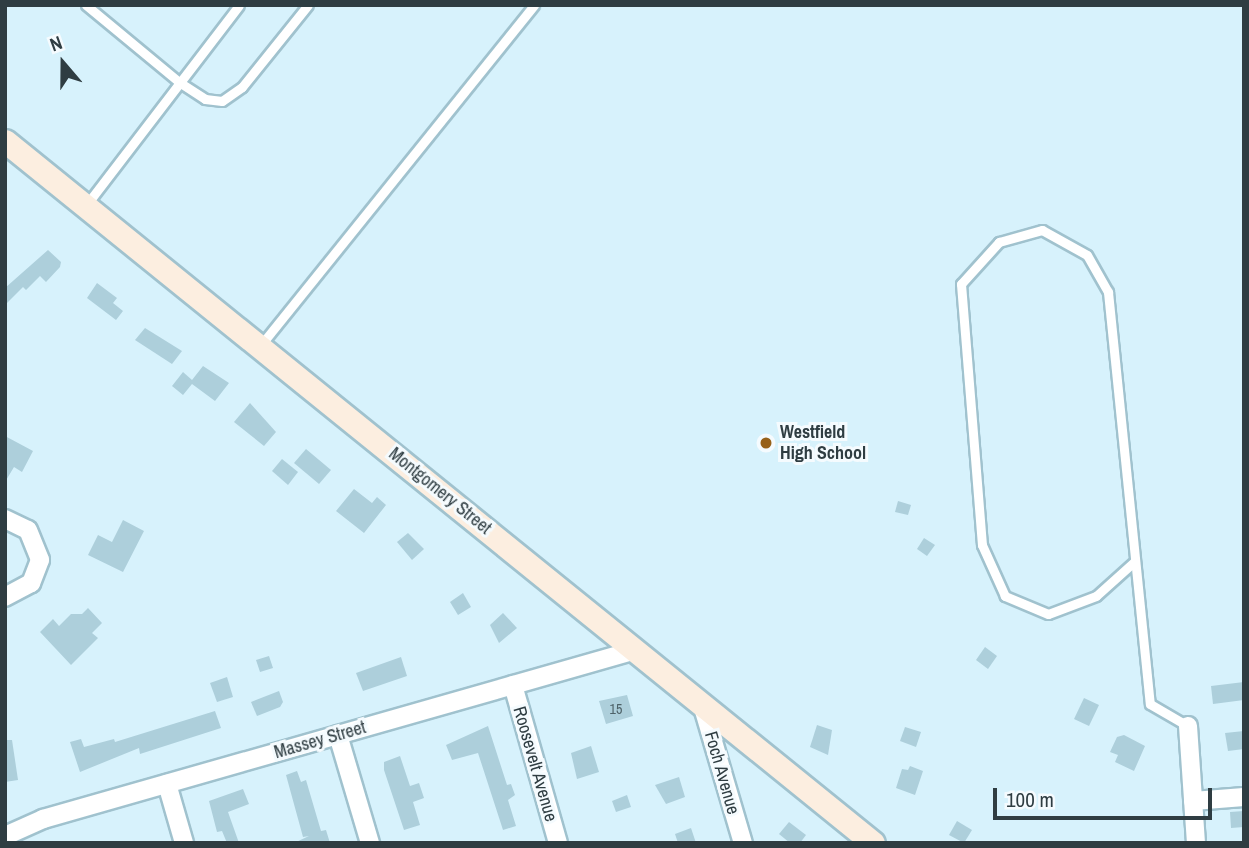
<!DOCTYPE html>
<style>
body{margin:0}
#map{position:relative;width:1249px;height:848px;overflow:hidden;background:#d7f2fc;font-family:"Archivo Narrow",sans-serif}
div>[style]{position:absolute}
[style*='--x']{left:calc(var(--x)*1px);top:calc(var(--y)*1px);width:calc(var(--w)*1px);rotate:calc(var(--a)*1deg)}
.building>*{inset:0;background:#adcfdb}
.roads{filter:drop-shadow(2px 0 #a0c2ce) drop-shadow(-2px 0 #a0c2ce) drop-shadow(0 2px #a0c2ce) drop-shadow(0 -2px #a0c2ce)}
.lane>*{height:9px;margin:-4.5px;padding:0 4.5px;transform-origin:4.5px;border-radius:4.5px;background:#fff}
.street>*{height:18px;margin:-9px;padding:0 9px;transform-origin:9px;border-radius:9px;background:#fff}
.secondary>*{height:23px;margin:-11.5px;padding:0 11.5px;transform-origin:11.5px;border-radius:11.5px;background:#fceee0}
.dots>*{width:19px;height:19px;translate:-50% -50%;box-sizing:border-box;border:4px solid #f5fbfe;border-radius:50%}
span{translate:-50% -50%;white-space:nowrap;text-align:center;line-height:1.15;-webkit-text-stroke:6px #f5fbfe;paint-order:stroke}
.number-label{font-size:14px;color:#4e6268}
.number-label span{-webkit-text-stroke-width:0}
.poi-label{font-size:18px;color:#2f3d42;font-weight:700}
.left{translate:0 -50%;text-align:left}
.street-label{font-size:18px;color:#2f3d42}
.frame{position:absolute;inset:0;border:7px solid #2f3d42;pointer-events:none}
.north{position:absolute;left:28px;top:28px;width:70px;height:70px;-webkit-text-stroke:5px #f5fbfe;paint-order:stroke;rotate:340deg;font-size:19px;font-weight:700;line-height:28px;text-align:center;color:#2f3d42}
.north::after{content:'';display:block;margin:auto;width:24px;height:32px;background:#2f3d42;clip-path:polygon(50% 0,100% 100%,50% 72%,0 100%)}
.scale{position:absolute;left:993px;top:788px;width:219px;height:32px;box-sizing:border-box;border:4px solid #2f3d42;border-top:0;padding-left:9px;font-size:21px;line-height:24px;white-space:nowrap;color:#2f3d42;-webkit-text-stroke:5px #f5fbfe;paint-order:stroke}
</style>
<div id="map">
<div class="building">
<div style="clip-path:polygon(48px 250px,61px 262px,60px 267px,46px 282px,40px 276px,26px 290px,23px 287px,5px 305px,5px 288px)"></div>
<div style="clip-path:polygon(97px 283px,117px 298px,113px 303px,123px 311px,116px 320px,87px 298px)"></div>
<div style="clip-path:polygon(145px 328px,182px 351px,172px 364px,135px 340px)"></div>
<div style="clip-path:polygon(203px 366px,229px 383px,215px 401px,192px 384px,183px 395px,172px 386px,183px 372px,192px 380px)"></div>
<div style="clip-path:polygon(250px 403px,276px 432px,264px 446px,234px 422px)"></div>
<div style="clip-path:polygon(5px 436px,33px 451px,22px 472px,14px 467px,5px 482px)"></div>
<div style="clip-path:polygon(306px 449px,331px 470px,319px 484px,294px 463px)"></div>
<div style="clip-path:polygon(282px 459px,298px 472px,288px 485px,272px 471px)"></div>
<div style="clip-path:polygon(354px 489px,372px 503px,377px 497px,386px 505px,364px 533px,336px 511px)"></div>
<div style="clip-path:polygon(898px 501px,911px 505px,908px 515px,895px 512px)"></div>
<div style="clip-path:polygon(123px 520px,144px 531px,123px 572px,88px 555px,98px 535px,112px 542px)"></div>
<div style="clip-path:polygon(408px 533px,424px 549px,412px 560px,397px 542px)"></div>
<div style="clip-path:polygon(924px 538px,935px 545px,927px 556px,917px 549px)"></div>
<div style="clip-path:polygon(463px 593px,471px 607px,458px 615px,450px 602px)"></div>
<div style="clip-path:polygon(88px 608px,102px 623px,92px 633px,98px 638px,71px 665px,40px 632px,53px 619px,59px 626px,71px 614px,82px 614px)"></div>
<div style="clip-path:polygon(503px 613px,517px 628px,499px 643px,490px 625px)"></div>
<div style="clip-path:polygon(985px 647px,997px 656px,988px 669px,976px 660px)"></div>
<div style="clip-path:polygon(269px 656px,273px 668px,260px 672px,256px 660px)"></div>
<div style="clip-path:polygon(401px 657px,407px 676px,363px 691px,356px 673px)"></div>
<div style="clip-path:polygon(227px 677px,233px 697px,217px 702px,210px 683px)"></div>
<div style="clip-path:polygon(1244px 682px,1244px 700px,1213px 704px,1211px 686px)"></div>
<div style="clip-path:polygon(279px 691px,283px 702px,280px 707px,257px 716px,251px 702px)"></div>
<div style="clip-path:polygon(627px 695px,633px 716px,606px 724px,599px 701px)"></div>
<div style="clip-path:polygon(1084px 698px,1099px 705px,1089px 726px,1074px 719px)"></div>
<div style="clip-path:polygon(215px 711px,221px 728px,140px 754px,139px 748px,80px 772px,70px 742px,81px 739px,84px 747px,114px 739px,115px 742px)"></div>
<div style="clip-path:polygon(817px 725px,832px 730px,828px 755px,810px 747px)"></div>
<div style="clip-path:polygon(488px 726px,507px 785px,511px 784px,515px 795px,508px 800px,516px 826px,503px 830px,478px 753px,452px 760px,446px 745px)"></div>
<div style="clip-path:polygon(905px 727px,921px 732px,916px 747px,900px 741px)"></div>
<div style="clip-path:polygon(1244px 731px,1244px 749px,1228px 751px,1225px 733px)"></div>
<div style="clip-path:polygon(1124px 735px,1145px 746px,1134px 771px,1115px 762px,1118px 755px,1110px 752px,1117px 737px)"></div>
<div style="clip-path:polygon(5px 740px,12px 740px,18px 780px,5px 782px)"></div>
<div style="clip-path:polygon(591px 746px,599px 772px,577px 779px,571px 753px)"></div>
<div style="clip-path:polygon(400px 756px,410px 786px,419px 783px,424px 798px,413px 802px,420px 825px,404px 830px,384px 770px,384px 762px)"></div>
<div style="clip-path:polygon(910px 766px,923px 771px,915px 795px,896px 788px,902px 769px,908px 770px)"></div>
<div style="clip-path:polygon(297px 771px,301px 782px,306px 780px,321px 831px,326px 830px,330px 843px,294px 843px,309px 836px,303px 837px,286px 775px)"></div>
<div style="clip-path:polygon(679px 777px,685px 797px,666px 804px,655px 785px)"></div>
<div style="clip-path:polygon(243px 789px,249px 804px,228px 812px,239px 843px,227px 843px,222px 831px,217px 832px,209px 801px)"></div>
<div style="clip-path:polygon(627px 795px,631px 807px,616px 812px,612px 801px)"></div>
<div style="clip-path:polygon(1244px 811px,1244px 827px,1231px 828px,1230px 812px)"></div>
<div style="clip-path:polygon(957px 821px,972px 830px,964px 843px,949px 835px)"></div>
<div style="clip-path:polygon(789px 822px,806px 835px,800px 843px,790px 843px,779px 834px)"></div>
<div style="clip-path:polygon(691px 828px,696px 843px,678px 843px,675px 834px)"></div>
</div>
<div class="roads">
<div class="lane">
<div style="--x:86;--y:5;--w:121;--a:39.6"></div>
<div style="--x:179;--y:82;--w:31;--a:33"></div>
<div style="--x:205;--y:99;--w:17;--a:7"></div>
<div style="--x:222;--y:101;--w:24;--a:-35"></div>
<div style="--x:242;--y:87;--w:105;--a:-51.2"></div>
<div style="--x:87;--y:204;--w:250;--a:-52.6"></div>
<div style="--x:260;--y:346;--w:437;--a:-51.2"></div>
<div style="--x:1135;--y:561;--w:52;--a:138.1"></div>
<div style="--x:1096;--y:596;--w:51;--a:159.4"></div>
<div style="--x:1048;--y:614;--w:47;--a:-157.3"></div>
<div style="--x:1005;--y:596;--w:56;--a:-114.3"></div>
<div style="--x:982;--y:545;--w:262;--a:-94.6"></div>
<div style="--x:961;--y:284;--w:57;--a:-47.9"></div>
<div style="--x:999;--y:242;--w:45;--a:-15.6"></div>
<div style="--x:1042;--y:230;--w:51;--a:29.1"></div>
<div style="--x:1087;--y:255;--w:43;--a:60.4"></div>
<div style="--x:1108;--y:292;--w:414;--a:84.2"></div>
<div style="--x:1150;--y:704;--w:44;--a:30.1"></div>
</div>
<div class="street">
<div style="--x:5;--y:519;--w:25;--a:26"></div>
<div style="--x:28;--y:530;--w:32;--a:68"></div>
<div style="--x:40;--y:560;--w:25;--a:111"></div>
<div style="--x:31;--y:583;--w:30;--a:152"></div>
<div style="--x:513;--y:685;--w:164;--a:74.1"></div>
<div style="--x:702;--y:704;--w:145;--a:73.6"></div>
<div style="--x:1188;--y:726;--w:117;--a:86.1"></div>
<div style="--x:338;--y:735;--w:113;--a:73.5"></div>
<div style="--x:167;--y:784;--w:61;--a:73.9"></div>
<div style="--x:1193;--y:801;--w:51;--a:-4.5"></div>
<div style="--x:5;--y:836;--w:42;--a:-24.1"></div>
<div style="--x:43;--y:819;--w:617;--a:-15.91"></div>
</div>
<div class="secondary">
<div style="--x:5;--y:141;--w:1116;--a:38.96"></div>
</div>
</div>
<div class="dots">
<div style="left:766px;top:443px;background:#976119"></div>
</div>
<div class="number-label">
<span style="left:616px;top:709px">15</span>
</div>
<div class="poi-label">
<span class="left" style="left:780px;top:443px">Westfield<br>High School</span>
</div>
<div class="street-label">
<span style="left:440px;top:491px;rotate:39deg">Montgomery Street</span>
<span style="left:320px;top:740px;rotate:-16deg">Massey Street</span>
<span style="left:535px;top:764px;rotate:74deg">Roosevelt Avenue</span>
<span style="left:722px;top:773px;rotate:74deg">Foch Avenue</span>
</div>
<div class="frame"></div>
<div class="north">N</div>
<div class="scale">100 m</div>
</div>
